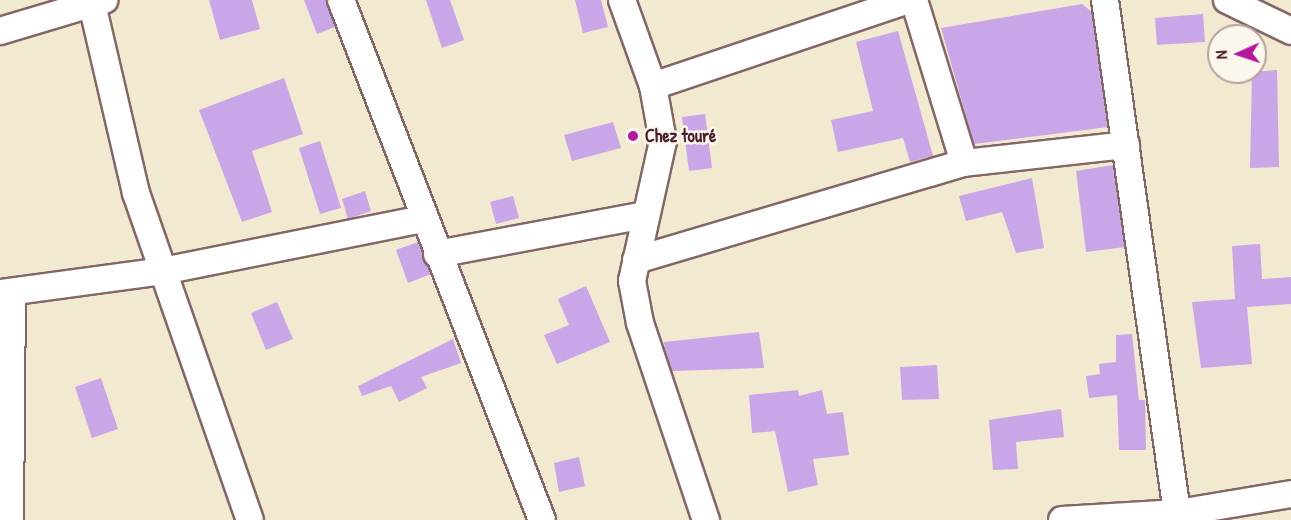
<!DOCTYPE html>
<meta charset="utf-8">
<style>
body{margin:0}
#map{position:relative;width:1291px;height:520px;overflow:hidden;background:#f1ead0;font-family:"Patrick Hand",sans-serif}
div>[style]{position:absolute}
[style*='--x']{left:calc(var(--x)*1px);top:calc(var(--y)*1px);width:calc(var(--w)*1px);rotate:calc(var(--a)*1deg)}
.building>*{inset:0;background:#c9a6e7}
.roads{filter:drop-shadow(2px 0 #846665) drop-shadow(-2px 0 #846665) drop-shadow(0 2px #846665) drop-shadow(0 -2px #846665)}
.minor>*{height:26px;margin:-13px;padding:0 13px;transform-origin:13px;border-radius:13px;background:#fff}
.dots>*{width:16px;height:16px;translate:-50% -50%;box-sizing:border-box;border:3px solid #fbf7ec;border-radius:50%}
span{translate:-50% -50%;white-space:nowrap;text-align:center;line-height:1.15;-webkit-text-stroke:5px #fbf7ec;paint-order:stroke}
.poi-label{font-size:18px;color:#4a1f2b;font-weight:700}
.left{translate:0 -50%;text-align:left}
.north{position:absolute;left:1207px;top:24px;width:60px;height:60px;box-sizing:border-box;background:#fbf7ec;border:2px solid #b4a19f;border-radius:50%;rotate:267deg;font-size:16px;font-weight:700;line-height:24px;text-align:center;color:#4a1f2b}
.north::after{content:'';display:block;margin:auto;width:21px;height:27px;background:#b5179e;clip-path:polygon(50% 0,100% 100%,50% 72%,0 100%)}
</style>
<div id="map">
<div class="building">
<div style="clip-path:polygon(209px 0,252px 0,260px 29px,220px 40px)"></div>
<div style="clip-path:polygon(304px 0,326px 0,335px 27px,317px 34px)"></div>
<div style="clip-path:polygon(426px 0,450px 0,464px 40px,442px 48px)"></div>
<div style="clip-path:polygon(575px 0,601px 0,608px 27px,583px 33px)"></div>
<div style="clip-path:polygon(1082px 4px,1092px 12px,1108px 127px,974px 144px,941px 28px)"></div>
<div style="clip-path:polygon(1203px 14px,1205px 42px,1157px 45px,1155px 18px)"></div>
<div style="clip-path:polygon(898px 31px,933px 156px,910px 162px,903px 138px,838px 152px,831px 120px,873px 111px,856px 42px)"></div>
<div style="clip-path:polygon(1277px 70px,1279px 167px,1250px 168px,1252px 72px)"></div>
<div style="clip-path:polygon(284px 78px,303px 134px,252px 151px,272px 212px,242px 222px,199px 110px)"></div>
<div style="clip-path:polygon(705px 114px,712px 168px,689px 171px,682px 117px)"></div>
<div style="clip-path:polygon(613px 122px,621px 148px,572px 161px,564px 135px)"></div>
<div style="clip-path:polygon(320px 141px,341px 208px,320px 214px,299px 148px)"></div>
<div style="clip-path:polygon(1113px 165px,1125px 247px,1086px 252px,1076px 171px)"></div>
<div style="clip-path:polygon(1032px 178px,1044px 248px,1016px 253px,1002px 212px,966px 221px,959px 196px)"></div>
<div style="clip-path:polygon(365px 191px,371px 211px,348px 219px,342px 199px)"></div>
<div style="clip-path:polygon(513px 196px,519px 218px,496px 224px,490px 202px)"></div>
<div style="clip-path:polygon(418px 242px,431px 274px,408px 283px,396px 250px)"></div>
<div style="clip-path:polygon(1260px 244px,1262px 279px,1291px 277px,1291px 304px,1247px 307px,1252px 364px,1201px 368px,1192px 302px,1235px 299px,1232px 246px)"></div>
<div style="clip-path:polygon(586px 286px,610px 342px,557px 364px,544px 335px,569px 325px,558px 299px)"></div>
<div style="clip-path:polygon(277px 302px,293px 339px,266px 350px,251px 313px)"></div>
<div style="clip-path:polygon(759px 332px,764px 368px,672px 371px,665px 349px,664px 342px)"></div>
<div style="clip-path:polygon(1132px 334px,1139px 400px,1145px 400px,1146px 450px,1119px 450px,1117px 395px,1089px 398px,1086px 376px,1100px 374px,1099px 364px,1116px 362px,1116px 335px)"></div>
<div style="clip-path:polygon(453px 339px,461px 363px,421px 377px,427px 388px,399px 402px,391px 386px,362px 396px,358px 386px)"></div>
<div style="clip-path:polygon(937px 365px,939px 399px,902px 400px,900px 367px)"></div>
<div style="clip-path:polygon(101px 378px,118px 429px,92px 438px,75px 387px)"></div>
<div style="clip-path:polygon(798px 390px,799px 396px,822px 390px,827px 414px,843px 412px,849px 455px,813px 459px,818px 485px,788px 492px,775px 431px,752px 433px,749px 395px)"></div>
<div style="clip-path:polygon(1061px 409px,1064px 437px,1016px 442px,1018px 469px,993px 470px,989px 420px)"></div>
<div style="clip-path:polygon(579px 457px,585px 486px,559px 492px,554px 463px)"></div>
</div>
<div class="roads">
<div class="minor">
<div style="--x:341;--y:0;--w:557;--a:68.87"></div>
<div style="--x:622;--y:0;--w:91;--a:70.2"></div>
<div style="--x:653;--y:86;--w:56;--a:79.7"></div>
<div style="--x:663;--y:141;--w:143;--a:102.5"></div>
<div style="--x:632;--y:281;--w:43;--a:79.2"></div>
<div style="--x:640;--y:323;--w:208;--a:71.5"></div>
<div style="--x:914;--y:0;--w:170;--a:72.9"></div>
<div style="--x:1105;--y:0;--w:525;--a:82.01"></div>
<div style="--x:1227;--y:0;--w:71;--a:25.8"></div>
<div style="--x:92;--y:4;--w:194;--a:76.9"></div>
<div style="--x:136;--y:193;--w:346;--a:70.8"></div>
<div style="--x:0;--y:31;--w:109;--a:-16.6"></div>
<div style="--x:653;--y:86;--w:270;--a:-18.6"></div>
<div style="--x:437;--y:254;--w:213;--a:-10.6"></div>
<div style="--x:636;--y:260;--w:342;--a:-16.5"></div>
<div style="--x:964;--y:163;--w:163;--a:-6.3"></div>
<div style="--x:0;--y:293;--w:164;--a:-7.7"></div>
<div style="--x:163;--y:271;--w:266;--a:-11.3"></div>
<div style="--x:10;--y:520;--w:228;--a:-89.5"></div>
<div style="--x:1062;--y:520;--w:116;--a:-3.5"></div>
<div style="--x:1178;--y:513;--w:115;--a:-9.5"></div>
</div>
</div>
<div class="dots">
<div style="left:633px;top:136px;background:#b5179e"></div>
</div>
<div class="poi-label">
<span class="left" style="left:645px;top:136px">Chez touré</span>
</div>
<div class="north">N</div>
</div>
